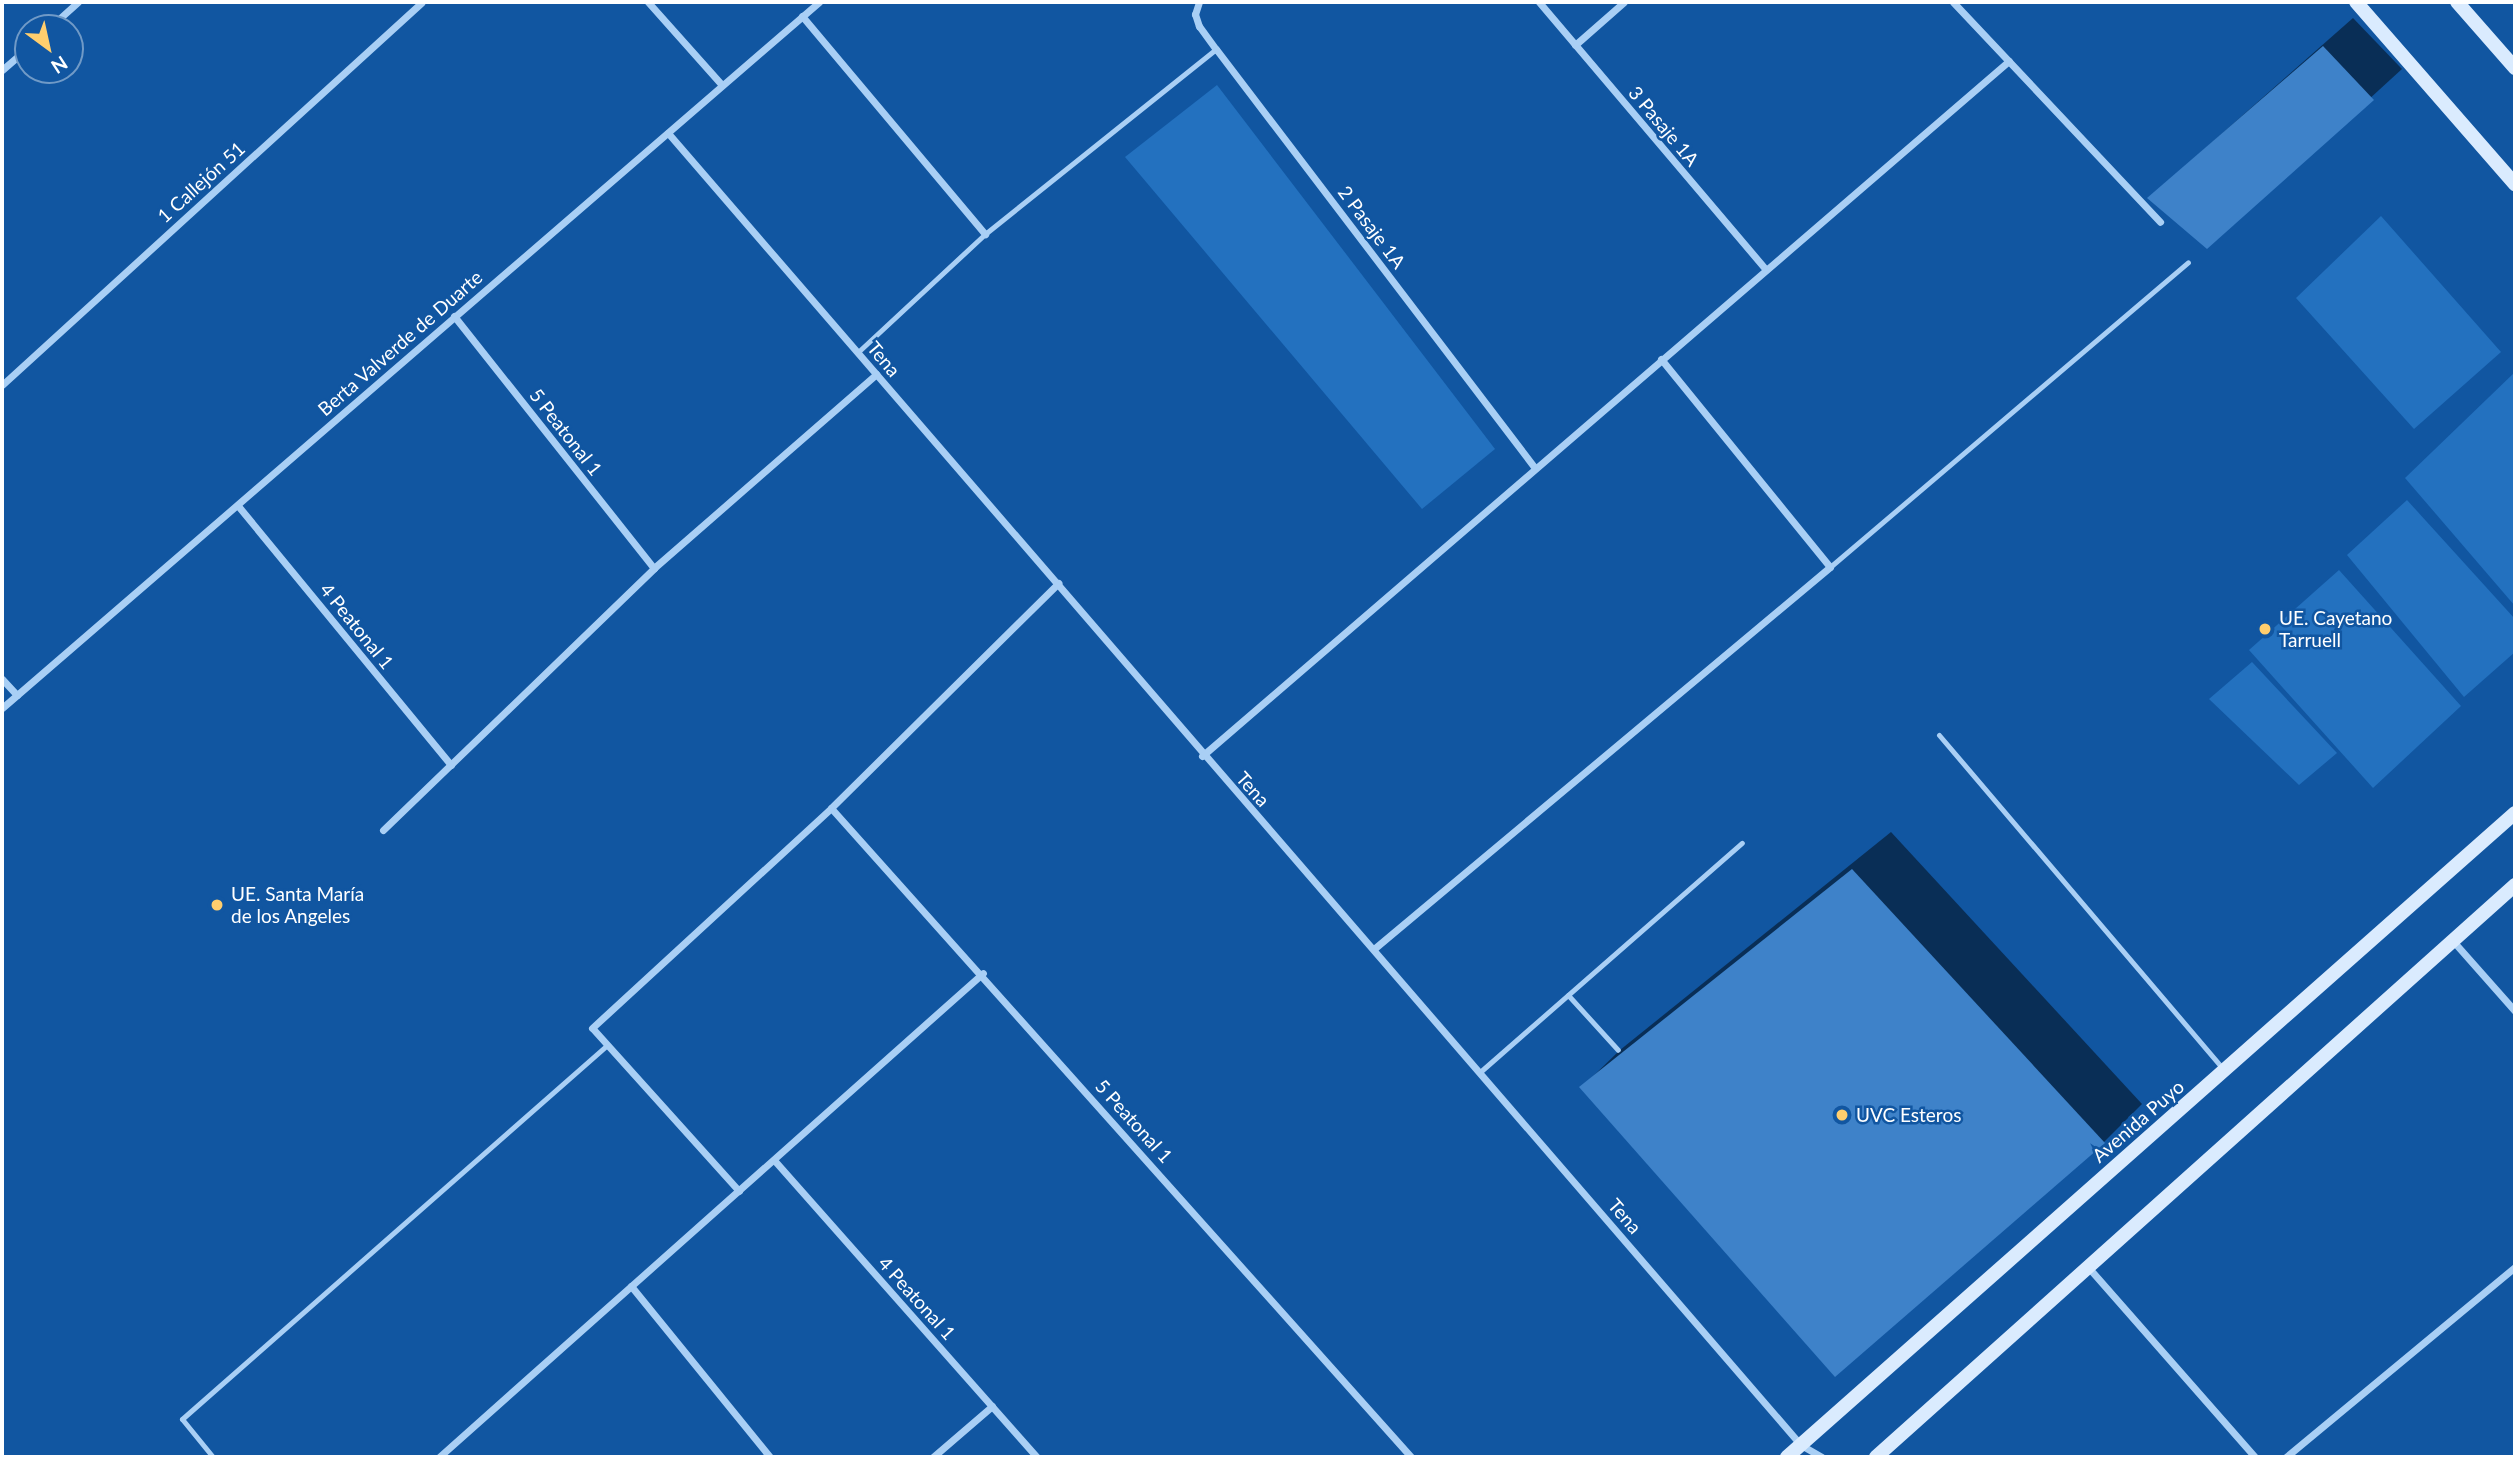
<!DOCTYPE html>
<meta charset="utf-8">
<style>
body{margin:0}
#map{position:relative;width:2517px;height:1459px;overflow:hidden;background:#1156a1;font-family:Lato,sans-serif}
div>[style]{position:absolute}
[style*='--x']{left:calc(var(--x)*1px);top:calc(var(--y)*1px);width:calc(var(--w)*1px);rotate:calc(var(--a)*1deg)}
.green>*{inset:0;background:#2371bf}
.shadow>*{inset:0;background:#0007}
.building>*{inset:0;background:#3e82c9}
.lane>*{height:5px;margin:-2.5px;padding:0 2.5px;transform-origin:2.5px;border-radius:2.5px;background:#a9cff5}
.street>*{height:7px;margin:-3.5px;padding:0 3.5px;transform-origin:3.5px;border-radius:3.5px;background:#a9cff5}
.secondary>*{height:14px;margin:-7px;padding:0 7px;transform-origin:7px;border-radius:7px;background:#daebfe}
.dots>*{width:19px;height:19px;translate:-50% -50%;box-sizing:border-box;border:4px solid #1156a1;border-radius:50%}
span{translate:-50% -50%;white-space:nowrap;text-align:center;line-height:1.15;-webkit-text-stroke:5px #1156a1;paint-order:stroke}
.street-label{font-size:19px;color:#fff}
.poi-label{font-size:19px;color:#fff}
.left{translate:0 -50%;text-align:left}
.frame{position:absolute;inset:0;border:4px solid #fff;pointer-events:none}
.north{position:absolute;left:14px;top:14px;width:70px;height:70px;box-sizing:border-box;background:#1156a1;border:2px solid #709ac7;border-radius:50%;rotate:147deg;font-size:19px;font-weight:700;line-height:28px;text-align:center;color:#fff}
.north::after{content:'';display:block;margin:auto;width:24px;height:32px;background:#ffce6e;clip-path:polygon(50% 0,100% 100%,50% 72%,0 100%)}
</style>
<div id="map">
<div class="green">
<div style="clip-path:polygon(1217px 85px,1495px 449px,1422px 509px,1125px 157px)"></div>
<div style="clip-path:polygon(2381px 216px,2501px 352px,2414px 429px,2296px 298px)"></div>
<div style="clip-path:polygon(2515px 372px,2515px 606px,2405px 478px)"></div>
<div style="clip-path:polygon(2407px 500px,2515px 619px,2515px 652px,2464px 697px,2347px 555px)"></div>
<div style="clip-path:polygon(2339px 570px,2461px 706px,2373px 788px,2249px 650px)"></div>
<div style="clip-path:polygon(2252px 662px,2337px 753px,2299px 785px,2209px 699px)"></div>
</div>
<div class="shadow">
<div style="clip-path:polygon(2353px 18px,2402px 69px,2207px 247px,2149px 198px)"></div>
<div style="clip-path:polygon(1891px 832px,2142px 1104px,2104px 1142px,1582px 1087px,1620px 1050px)"></div>
</div>
<div class="building">
<div style="clip-path:polygon(2323px 46px,2374px 100px,2207px 249px,2147px 198px)"></div>
<div style="clip-path:polygon(1852px 869px,2105px 1143px,1835px 1377px,1579px 1087px)"></div>
</div>
<div class="lane">
<div style="--x:858;--y:352;--w:173;--a:-42.9"></div>
<div style="--x:985;--y:234;--w:296;--a:-38.7"></div>
<div style="--x:1830;--y:567;--w:470;--a:-40.4"></div>
<div style="--x:1939;--y:735;--w:437;--a:49.6"></div>
<div style="--x:1568;--y:995;--w:74;--a:47.7"></div>
<div style="--x:1480;--y:1072;--w:348;--a:-41.2"></div>
<div style="--x:213;--y:1457;--w:49;--a:-129.2"></div>
<div style="--x:182;--y:1419;--w:565;--a:-41.34"></div>
</div>
<div class="street">
<div style="--x:648;--y:2;--w:110;--a:48.3"></div>
<div style="--x:1199;--y:2;--w:13;--a:108"></div>
<div style="--x:1195;--y:14;--w:13;--a:72"></div>
<div style="--x:1199;--y:26;--w:29;--a:54"></div>
<div style="--x:1216;--y:49;--w:527;--a:52.72"></div>
<div style="--x:1539;--y:2;--w:351;--a:49.7"></div>
<div style="--x:1953;--y:2;--w:302;--a:46.7"></div>
<div style="--x:802;--y:16;--w:285;--a:50"></div>
<div style="--x:49;--y:28;--w:39;--a:-42"></div>
<div style="--x:1575;--y:45;--w:65;--a:-41.3"></div>
<div style="--x:2;--y:70;--w:35;--a:-41"></div>
<div style="--x:668;--y:133;--w:1734;--a:49.19"></div>
<div style="--x:1801;--y:1445;--w:24;--a:30"></div>
<div style="--x:454;--y:316;--w:322;--a:51.6"></div>
<div style="--x:2;--y:385;--w:568;--a:-42.36"></div>
<div style="--x:239;--y:507;--w:334;--a:50.6"></div>
<div style="--x:2;--y:679;--w:22;--a:47"></div>
<div style="--x:2;--y:708;--w:1080;--a:-40.83"></div>
<div style="--x:1202;--y:756;--w:1065;--a:-40.74"></div>
<div style="--x:831;--y:808;--w:870;--a:48.21"></div>
<div style="--x:383;--y:830;--w:377;--a:-44"></div>
<div style="--x:654;--y:568;--w:295;--a:-41.1"></div>
<div style="--x:2453;--y:941;--w:94;--a:48.5"></div>
<div style="--x:1375;--y:948;--w:593;--a:-39.94"></div>
<div style="--x:1830;--y:567;--w:268;--a:-129.1"></div>
<div style="--x:774;--y:1160;--w:397;--a:48.5"></div>
<div style="--x:739;--y:1191;--w:219;--a:-132"></div>
<div style="--x:592;--y:1028;--w:325;--a:-42.6"></div>
<div style="--x:831;--y:808;--w:320;--a:-44.7"></div>
<div style="--x:2088;--y:1267;--w:253;--a:48.7"></div>
<div style="--x:631;--y:1286;--w:220;--a:50.9"></div>
<div style="--x:439;--y:1457;--w:728;--a:-41.66"></div>
<div style="--x:933;--y:1457;--w:78;--a:-40.8"></div>
<div style="--x:2286;--y:1457;--w:298;--a:-39.7"></div>
</div>
<div class="secondary">
<div style="--x:2356;--y:2;--w:242;--a:48.9"></div>
<div style="--x:2457;--y:2;--w:88;--a:48.7"></div>
<div style="--x:1787;--y:1457;--w:972;--a:-41.5"></div>
<div style="--x:1876;--y:1457;--w:858;--a:-41.83"></div>
</div>
<div class="dots">
<div style="left:2265px;top:629px;background:#ffce6e"></div>
<div style="left:217px;top:905px;background:#ffce6e"></div>
<div style="left:1842px;top:1115px;background:#ffce6e"></div>
</div>
<div class="street-label">
<span style="left:1664px;top:126px;rotate:50deg">3 Pasaje 1A</span>
<span style="left:201px;top:182px;rotate:-42deg">1 Callejón 51</span>
<span style="left:1372px;top:227px;rotate:53deg">2 Pasaje 1A</span>
<span style="left:400px;top:343px;rotate:-41deg">Berta Valverde de Duarte</span>
<span style="left:884px;top:359px;rotate:50deg">Tena</span>
<span style="left:566px;top:432px;rotate:52deg">5 Peatonal 1</span>
<span style="left:357px;top:626px;rotate:51deg">4 Peatonal 1</span>
<span style="left:1253px;top:789px;rotate:48deg">Tena</span>
<span style="left:1134px;top:1121px;rotate:48deg">5 Peatonal 1</span>
<span style="left:2138px;top:1121px;rotate:-41deg">Avenida Puyo</span>
<span style="left:1625px;top:1216px;rotate:49deg">Tena</span>
<span style="left:917px;top:1298px;rotate:48deg">4 Peatonal 1</span>
</div>
<div class="poi-label">
<span class="left" style="left:2279px;top:629px">UE. Cayetano<br>Tarruell</span>
<span class="left" style="left:231px;top:905px">UE. Santa María<br>de los Angeles</span>
<span class="left" style="left:1856px;top:1115px">UVC Esteros</span>
</div>
<div class="frame"></div>
<div class="north">N</div>
</div>
